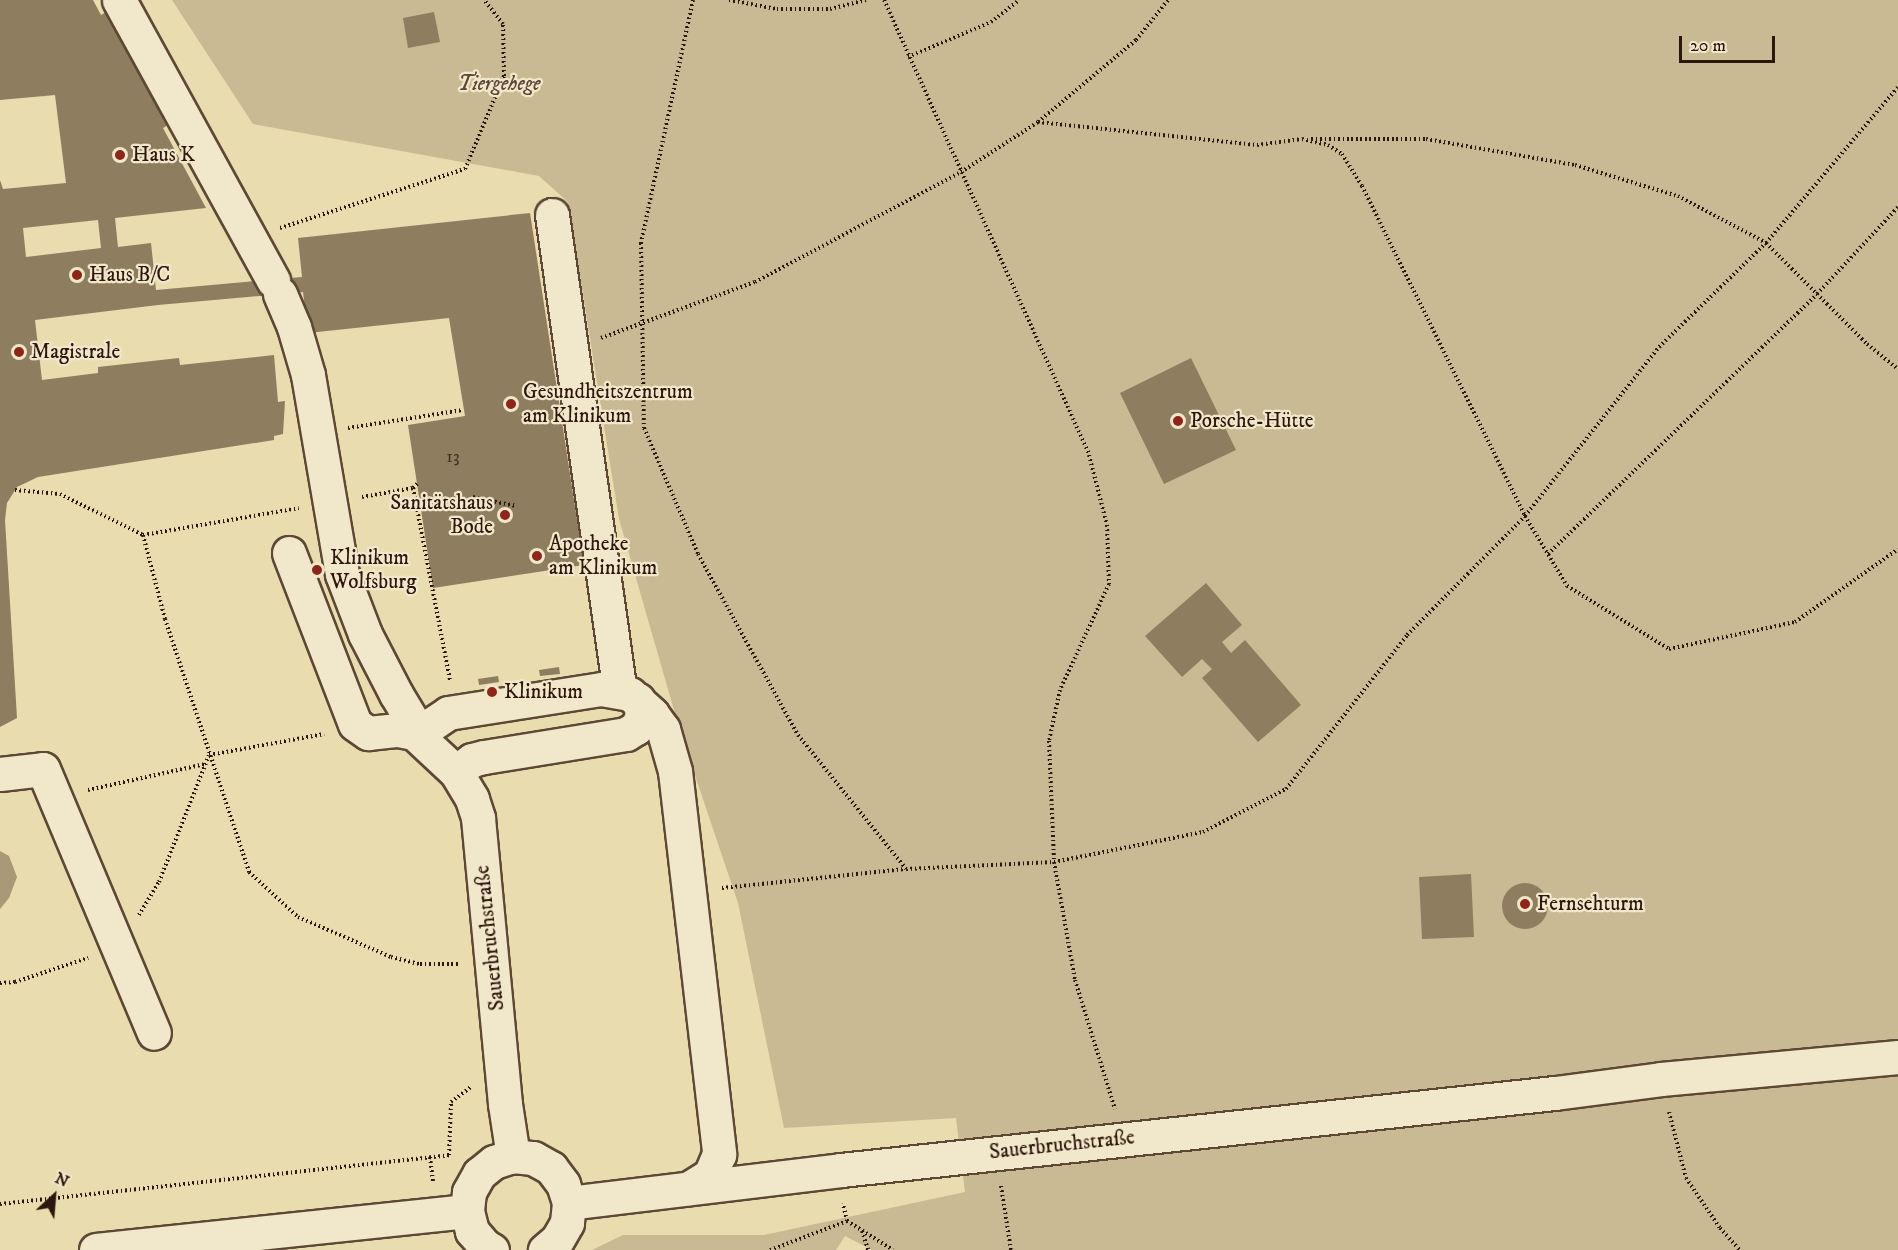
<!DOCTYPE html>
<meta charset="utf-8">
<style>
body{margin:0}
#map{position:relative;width:1898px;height:1250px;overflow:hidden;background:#e9dcaf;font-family:"IM FELL DW Pica",serif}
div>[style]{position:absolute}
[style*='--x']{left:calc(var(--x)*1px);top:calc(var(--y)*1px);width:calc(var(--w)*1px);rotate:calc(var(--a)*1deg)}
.green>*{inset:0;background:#c9ba93}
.water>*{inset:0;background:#a99977}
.building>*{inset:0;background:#8f7d60}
.round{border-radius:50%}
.path>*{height:4px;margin-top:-2px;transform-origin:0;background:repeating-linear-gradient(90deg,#2d160b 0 1.5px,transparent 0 4.5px)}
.roads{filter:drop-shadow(2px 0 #5c4834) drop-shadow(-2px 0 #5c4834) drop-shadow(0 2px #5c4834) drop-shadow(0 -2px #5c4834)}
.minor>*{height:33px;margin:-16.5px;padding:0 16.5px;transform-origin:16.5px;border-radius:16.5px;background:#f1e8cb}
.dots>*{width:16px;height:16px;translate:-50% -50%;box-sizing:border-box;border:3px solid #f1e8cb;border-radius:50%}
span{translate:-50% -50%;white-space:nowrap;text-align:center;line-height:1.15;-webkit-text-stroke:4.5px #f1e8cb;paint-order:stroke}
.number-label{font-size:18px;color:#463020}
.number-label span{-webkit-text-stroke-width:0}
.park-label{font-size:21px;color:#5c4734;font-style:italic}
.poi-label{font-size:21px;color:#2d160b}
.left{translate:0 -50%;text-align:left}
.right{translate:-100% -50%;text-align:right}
.street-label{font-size:21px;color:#2d160b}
.north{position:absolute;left:24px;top:1166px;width:60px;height:60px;-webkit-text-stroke:4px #f1e8cb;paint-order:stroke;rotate:26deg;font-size:16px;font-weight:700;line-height:24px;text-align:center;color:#2d160b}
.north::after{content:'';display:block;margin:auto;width:21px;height:27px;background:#2d160b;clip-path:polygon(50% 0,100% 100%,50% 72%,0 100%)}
.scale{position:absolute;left:1679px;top:36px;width:96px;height:27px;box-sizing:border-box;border:3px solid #2d160b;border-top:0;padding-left:8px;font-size:18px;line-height:21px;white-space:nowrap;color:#2d160b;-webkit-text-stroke:4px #f1e8cb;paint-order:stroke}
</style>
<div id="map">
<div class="green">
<div style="clip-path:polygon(172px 0,1898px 0,1898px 1250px,872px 1250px,845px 1236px,836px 1250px,592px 1250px,623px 1235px,764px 1235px,965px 1192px,956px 1118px,784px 1128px,738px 903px,680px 731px,619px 519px,568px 202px,539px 176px,253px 124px)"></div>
</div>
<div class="water">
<div style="clip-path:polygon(0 851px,9px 856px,17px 877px,9px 898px,0 909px)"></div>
</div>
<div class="building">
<div style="clip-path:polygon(evenodd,0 0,93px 0,101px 15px,111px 9px,173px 122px,163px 128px,206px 208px,115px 218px,118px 247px,151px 243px,156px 290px,302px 277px,298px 238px,530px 213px,584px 565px,433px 588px,408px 425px,465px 416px,449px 318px,308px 333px,303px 292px,158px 305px,35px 320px,42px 380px,98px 373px,98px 367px,179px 358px,180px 365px,274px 355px,278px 402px,285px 401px,283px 434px,274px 436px,274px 440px,38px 477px,17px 487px,7px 503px,5px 520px,17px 718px,0 727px,0 180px,3px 189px,66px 183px,55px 95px,0 100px,0 0,98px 220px,101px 248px,26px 257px,23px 228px,98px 220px)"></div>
<div style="clip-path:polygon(434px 12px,440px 42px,408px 48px,403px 18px)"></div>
<div style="clip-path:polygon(1191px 358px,1236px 450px,1164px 484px,1120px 393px)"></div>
<div style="clip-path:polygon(1206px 583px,1242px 625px,1222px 642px,1231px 653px,1245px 640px,1301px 705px,1258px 742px,1202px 678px,1212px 669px,1202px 659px,1182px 677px,1145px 636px)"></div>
<div style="clip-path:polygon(559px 667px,560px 674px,540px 676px,539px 670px)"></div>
<div style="clip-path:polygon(498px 676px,499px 682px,479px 685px,478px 679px)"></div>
<div style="clip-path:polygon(1471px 874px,1474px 937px,1422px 939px,1419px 877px)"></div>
<div class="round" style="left:1502px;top:883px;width:46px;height:46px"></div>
</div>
<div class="path">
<div style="--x:693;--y:0;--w:249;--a:102.1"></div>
<div style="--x:641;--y:243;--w:185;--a:89.1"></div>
<div style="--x:644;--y:428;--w:137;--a:66.8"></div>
<div style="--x:698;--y:554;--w:207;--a:61.1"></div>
<div style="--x:798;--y:735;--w:172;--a:51.1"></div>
<div style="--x:906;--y:869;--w:148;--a:-2.7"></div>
<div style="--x:1054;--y:862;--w:152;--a:-11.4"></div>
<div style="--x:1203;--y:832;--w:93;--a:-27.4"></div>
<div style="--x:1286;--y:789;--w:196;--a:-51.8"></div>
<div style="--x:1407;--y:635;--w:168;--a:-45.2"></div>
<div style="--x:1525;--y:516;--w:216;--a:-51.6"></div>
<div style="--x:1659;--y:347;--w:149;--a:-44.2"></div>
<div style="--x:1766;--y:243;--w:204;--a:-49.8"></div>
<div style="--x:729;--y:0;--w:49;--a:10.6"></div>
<div style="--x:777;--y:9;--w:53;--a:0"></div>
<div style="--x:830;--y:9;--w:37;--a:-14"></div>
<div style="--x:884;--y:0;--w:499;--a:65.7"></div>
<div style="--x:1089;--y:455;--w:72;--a:75.6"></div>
<div style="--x:1107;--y:525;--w:59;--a:88.1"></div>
<div style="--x:1109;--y:584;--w:117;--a:114.8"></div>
<div style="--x:1060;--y:690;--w:52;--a:102.2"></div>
<div style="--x:1049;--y:741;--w:121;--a:87.6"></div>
<div style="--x:1054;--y:862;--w:120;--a:79.9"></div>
<div style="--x:1075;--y:980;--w:135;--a:72.8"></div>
<div style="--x:908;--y:57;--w:90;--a:-22.9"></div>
<div style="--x:991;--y:22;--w:36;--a:-38"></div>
<div style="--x:1038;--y:122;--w:220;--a:6"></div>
<div style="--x:1257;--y:145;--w:45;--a:-7.6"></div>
<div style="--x:1302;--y:139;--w:27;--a:13"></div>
<div style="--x:1328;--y:145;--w:17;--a:33"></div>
<div style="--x:1342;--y:154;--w:38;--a:58"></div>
<div style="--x:1362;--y:186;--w:368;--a:63.7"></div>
<div style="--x:1525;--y:516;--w:82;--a:59"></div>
<div style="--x:1567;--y:586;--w:120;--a:31.7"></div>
<div style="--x:1669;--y:649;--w:129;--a:-12.1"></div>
<div style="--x:1795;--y:622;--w:126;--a:-35.3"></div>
<div style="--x:1311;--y:139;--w:115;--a:0"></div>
<div style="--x:1426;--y:139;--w:151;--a:9.9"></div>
<div style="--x:1575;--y:165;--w:108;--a:16.8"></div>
<div style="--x:1678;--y:196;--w:100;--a:28.1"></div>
<div style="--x:1766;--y:243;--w:143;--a:45"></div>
<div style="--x:1867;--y:344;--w:40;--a:39"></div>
<div style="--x:280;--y:228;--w:194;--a:-17.7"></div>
<div style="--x:465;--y:169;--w:101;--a:-67.2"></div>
<div style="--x:504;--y:76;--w:52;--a:-91.1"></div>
<div style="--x:503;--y:24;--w:31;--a:-128"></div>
<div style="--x:601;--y:338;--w:164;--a:-20"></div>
<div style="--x:755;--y:282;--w:234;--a:-28.1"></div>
<div style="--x:961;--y:172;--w:92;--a:-33"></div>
<div style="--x:1038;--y:122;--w:128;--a:-39.9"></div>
<div style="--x:1136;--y:40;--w:51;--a:-51.3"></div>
<div style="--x:348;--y:428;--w:116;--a:-8.9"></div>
<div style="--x:413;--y:488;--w:197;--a:79.1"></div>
<div style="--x:15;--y:490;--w:45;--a:5.1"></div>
<div style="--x:60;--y:494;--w:93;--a:26.3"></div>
<div style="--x:143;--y:535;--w:87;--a:75.3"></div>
<div style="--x:165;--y:619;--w:267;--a:71.6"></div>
<div style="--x:249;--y:872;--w:67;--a:42.6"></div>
<div style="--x:298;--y:917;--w:101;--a:23.3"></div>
<div style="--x:391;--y:957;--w:30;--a:14"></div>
<div style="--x:420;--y:964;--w:39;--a:0"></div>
<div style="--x:362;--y:497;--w:52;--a:-10"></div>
<div style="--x:413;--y:488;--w:6;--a:-45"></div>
<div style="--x:473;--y:497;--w:44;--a:11.8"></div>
<div style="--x:143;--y:535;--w:158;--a:-9.8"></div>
<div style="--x:1548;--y:554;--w:374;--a:-44"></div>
<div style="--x:1817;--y:294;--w:119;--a:-47"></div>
<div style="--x:88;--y:790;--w:120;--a:-12.5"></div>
<div style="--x:722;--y:888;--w:184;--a:-5.9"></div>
<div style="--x:139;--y:915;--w:39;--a:-59"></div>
<div style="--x:159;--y:882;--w:136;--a:-68.5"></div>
<div style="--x:209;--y:755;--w:117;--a:-10.3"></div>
<div style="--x:0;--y:983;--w:15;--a:-4"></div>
<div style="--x:15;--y:982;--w:77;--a:-18.2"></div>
<div style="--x:1669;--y:1112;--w:68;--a:75.6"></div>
<div style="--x:1686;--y:1178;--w:60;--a:55.8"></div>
<div style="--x:1720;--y:1228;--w:30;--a:48"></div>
<div style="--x:430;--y:1157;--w:26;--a:83"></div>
<div style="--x:1001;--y:1186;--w:65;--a:81.1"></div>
<div style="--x:0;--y:1204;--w:452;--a:-6.2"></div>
<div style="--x:449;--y:1155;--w:53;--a:-87.8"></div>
<div style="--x:451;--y:1102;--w:25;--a:-37"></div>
<div style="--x:847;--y:1221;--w:54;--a:32.2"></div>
<div style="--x:862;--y:1231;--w:20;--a:72"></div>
<div style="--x:770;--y:1250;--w:82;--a:-20.6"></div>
<div style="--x:847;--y:1221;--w:18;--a:-103"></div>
</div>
<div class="roads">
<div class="minor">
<div style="--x:119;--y:0;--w:320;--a:61.2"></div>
<div style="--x:552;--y:215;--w:480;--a:81.9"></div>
<div style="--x:280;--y:294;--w:36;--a:67"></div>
<div style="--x:294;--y:327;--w:50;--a:73.7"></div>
<div style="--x:308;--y:375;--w:202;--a:80.3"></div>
<div style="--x:342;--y:574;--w:64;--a:69"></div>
<div style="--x:365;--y:634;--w:68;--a:62.7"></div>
<div style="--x:396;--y:694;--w:52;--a:59"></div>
<div style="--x:289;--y:553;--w:183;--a:68.9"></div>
<div style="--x:355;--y:724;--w:16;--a:35"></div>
<div style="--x:368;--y:733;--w:30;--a:-6"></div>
<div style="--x:398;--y:730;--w:16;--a:11"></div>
<div style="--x:414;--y:733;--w:57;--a:42.9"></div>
<div style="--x:456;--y:772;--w:31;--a:59"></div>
<div style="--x:472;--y:799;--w:20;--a:72"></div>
<div style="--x:478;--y:818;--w:287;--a:84.6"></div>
<div style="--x:505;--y:1104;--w:53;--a:81.3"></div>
<div style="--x:423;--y:739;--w:14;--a:-65"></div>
<div style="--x:429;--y:726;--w:23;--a:-34"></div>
<div style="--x:448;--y:713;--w:155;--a:-8.9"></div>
<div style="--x:601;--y:689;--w:29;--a:10"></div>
<div style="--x:630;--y:694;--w:30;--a:42"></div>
<div style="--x:652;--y:714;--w:19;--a:54"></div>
<div style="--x:663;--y:729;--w:44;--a:74.1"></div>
<div style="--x:675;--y:771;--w:386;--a:83.4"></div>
<div style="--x:719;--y:1154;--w:23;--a:113"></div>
<div style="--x:710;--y:1175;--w:25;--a:148"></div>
<div style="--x:456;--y:772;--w:20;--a:-37"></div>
<div style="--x:472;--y:760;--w:12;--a:-14"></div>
<div style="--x:484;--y:757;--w:144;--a:-9.2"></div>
<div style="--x:626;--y:734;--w:12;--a:-31"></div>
<div style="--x:636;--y:728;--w:10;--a:-61"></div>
<div style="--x:641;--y:719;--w:8;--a:-83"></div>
<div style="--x:642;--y:711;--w:12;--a:-110"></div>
<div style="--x:0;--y:774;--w:43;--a:-6.6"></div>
<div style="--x:43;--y:769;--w:286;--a:67.2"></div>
<div style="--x:569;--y:1203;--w:274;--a:-6.9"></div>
<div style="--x:841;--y:1170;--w:718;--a:-6.16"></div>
<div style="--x:1555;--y:1093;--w:107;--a:-7.5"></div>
<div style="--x:1661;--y:1079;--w:238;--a:-5.3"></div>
<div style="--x:96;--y:1250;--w:373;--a:-6"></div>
<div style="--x:492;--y:1250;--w:8;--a:-150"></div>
<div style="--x:485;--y:1246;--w:20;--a:-131"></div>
<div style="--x:472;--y:1231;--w:21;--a:-104"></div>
<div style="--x:467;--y:1211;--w:19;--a:-84"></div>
<div style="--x:469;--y:1192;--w:21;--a:-61"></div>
<div style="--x:479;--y:1174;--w:19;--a:-39"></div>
<div style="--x:494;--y:1162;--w:20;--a:-18"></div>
<div style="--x:513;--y:1156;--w:20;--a:6"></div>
<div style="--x:533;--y:1158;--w:21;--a:29"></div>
<div style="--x:551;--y:1168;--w:20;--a:53"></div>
<div style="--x:563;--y:1184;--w:20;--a:72"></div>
<div style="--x:569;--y:1203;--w:20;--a:96"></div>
<div style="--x:567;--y:1223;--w:20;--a:120"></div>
<div style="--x:557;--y:1240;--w:16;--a:140"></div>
</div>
</div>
<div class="dots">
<div style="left:120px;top:155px;background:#8f2418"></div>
<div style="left:77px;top:275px;background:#8f2418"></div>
<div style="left:19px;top:352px;background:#8f2418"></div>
<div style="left:511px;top:404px;background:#8f2418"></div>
<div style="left:1178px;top:421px;background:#8f2418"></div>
<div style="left:505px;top:515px;background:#8f2418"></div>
<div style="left:537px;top:556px;background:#8f2418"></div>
<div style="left:317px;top:570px;background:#8f2418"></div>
<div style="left:492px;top:692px;background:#8f2418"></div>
<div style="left:1525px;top:904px;background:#8f2418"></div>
</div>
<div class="number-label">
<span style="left:453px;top:457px">13</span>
</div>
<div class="park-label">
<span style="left:499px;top:84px">Tiergehege</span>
</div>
<div class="poi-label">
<span class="left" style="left:132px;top:155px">Haus K</span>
<span class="left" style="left:89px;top:275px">Haus B/C</span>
<span class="left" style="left:31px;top:352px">Magistrale</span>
<span class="left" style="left:523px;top:404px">Gesundheitszentrum<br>am Klinikum</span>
<span class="left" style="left:1190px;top:421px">Porsche-Hütte</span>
<span class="right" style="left:493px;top:515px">Sanitätshaus<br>Bode</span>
<span class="left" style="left:549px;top:556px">Apotheke<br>am Klinikum</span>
<span class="left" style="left:330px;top:570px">Klinikum<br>Wolfsburg</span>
<span class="left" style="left:504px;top:692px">Klinikum</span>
<span class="left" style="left:1537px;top:904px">Fernsehturm</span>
</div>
<div class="street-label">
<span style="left:490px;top:938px;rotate:-96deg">Sauerbruchstraße</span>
<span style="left:1062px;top:1145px;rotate:-6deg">Sauerbruchstraße</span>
</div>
<div class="north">N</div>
<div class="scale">20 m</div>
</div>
